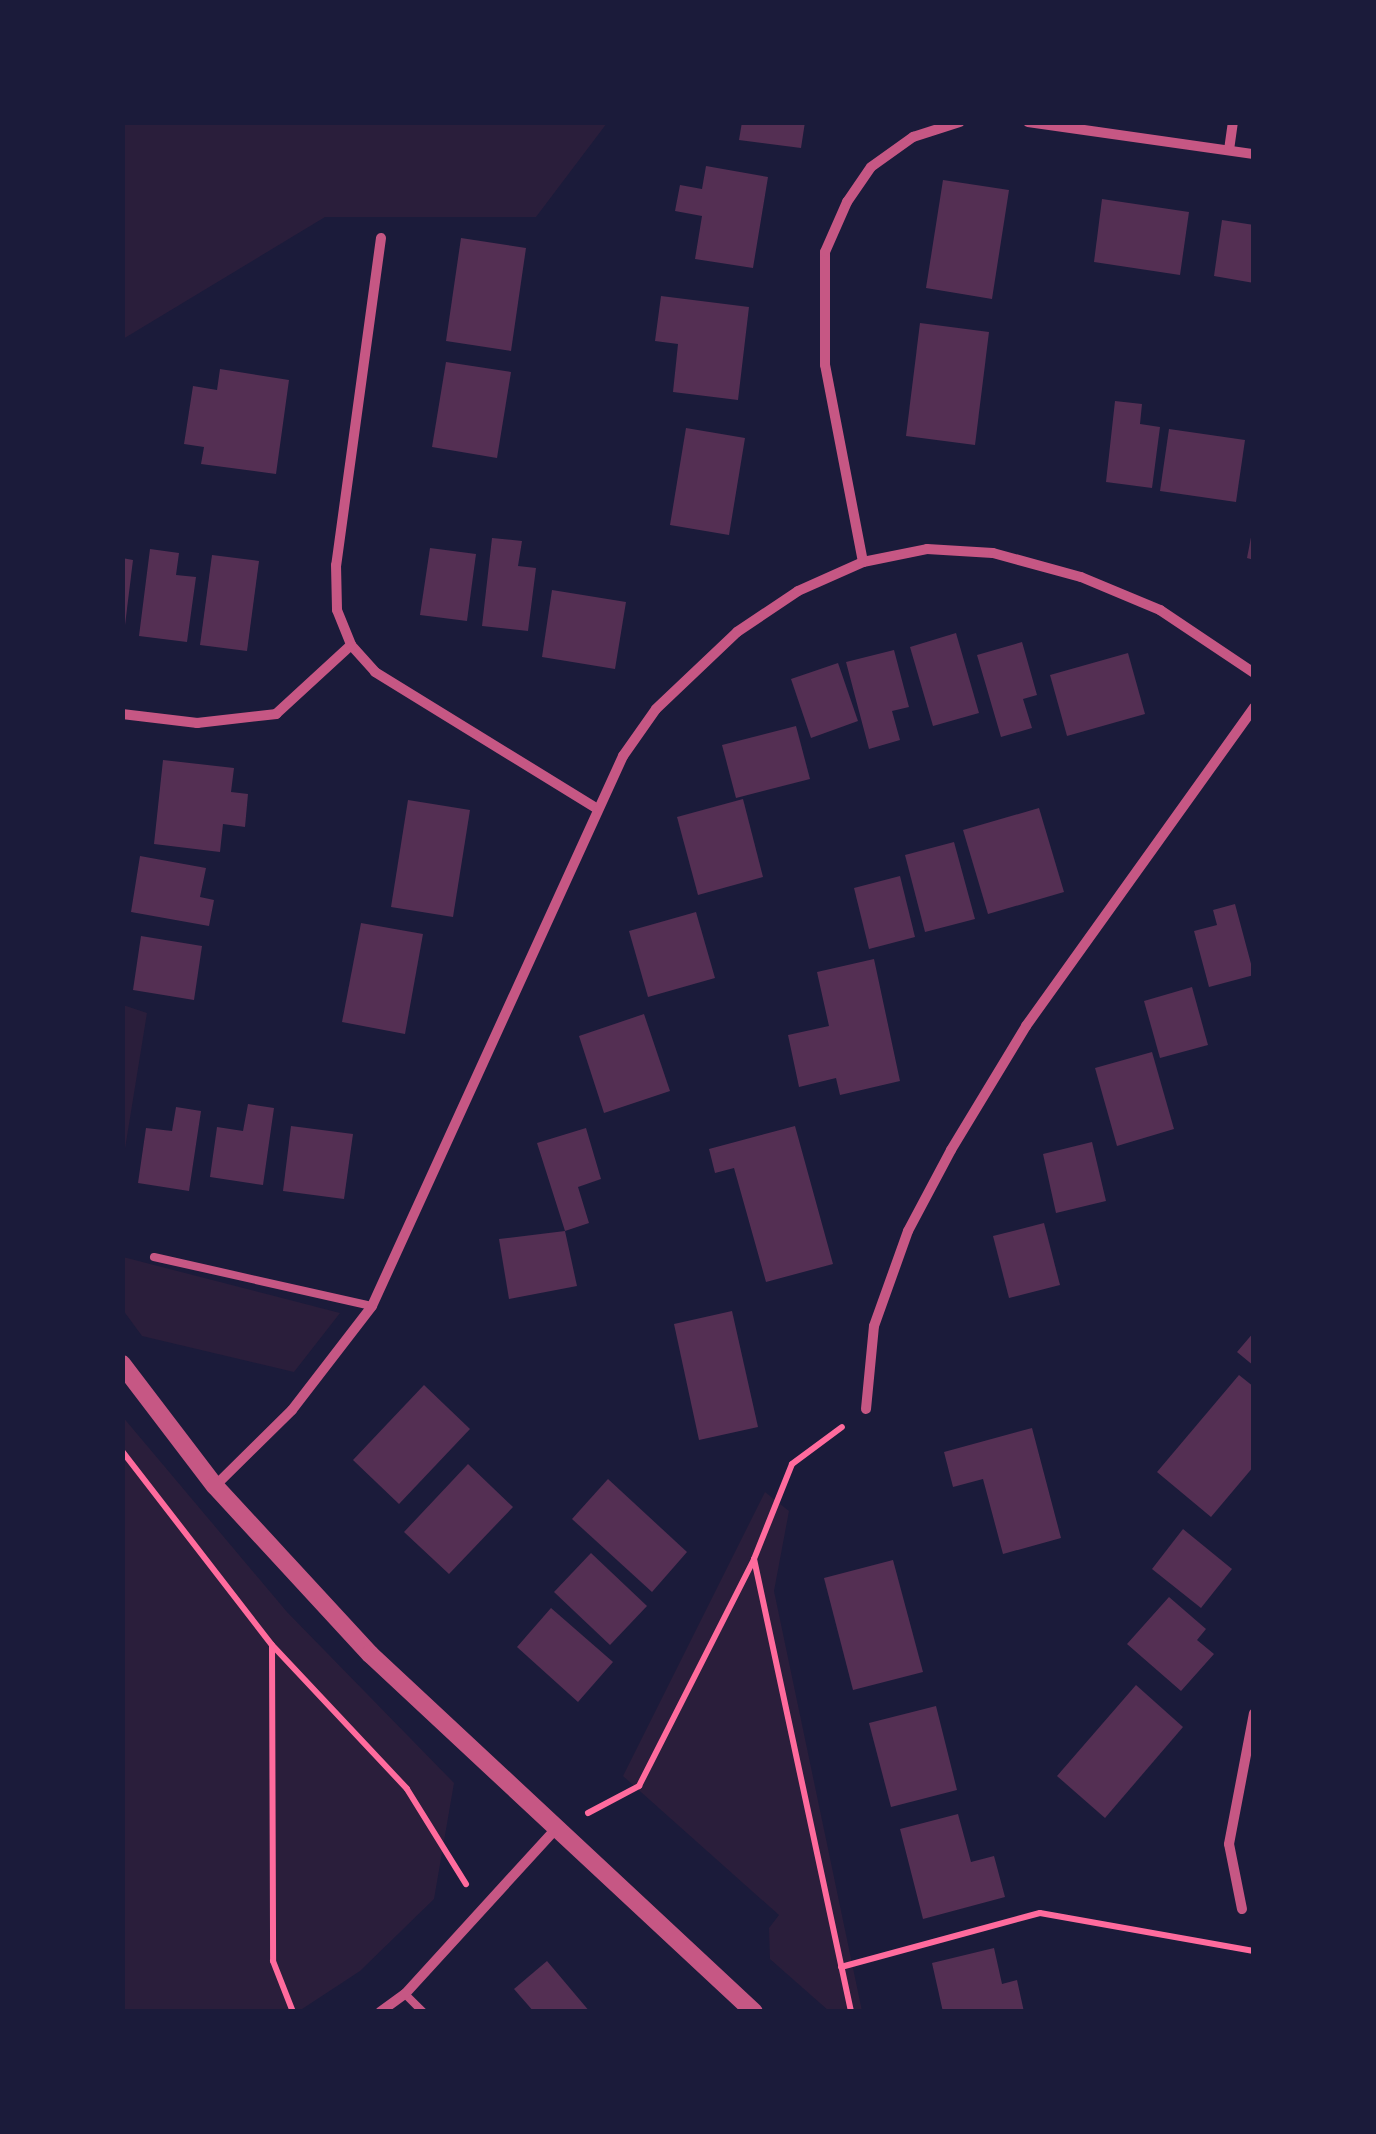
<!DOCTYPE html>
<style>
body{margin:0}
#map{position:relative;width:1376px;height:2134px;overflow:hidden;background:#1b1b3a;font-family:"Crimson Pro",serif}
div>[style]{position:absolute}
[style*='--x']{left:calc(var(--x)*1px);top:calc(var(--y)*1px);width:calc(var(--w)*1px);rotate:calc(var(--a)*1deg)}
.green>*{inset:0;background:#2a1e3b}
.building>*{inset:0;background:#542f53}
.path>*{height:6px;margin:-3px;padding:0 3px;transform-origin:3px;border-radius:3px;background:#ff6b9d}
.service>*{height:8px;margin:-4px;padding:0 4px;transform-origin:4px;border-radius:4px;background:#c65784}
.minor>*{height:10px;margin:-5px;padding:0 5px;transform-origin:5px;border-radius:5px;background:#c65784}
.tertiary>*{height:18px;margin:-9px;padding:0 9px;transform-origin:9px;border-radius:9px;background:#c65784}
span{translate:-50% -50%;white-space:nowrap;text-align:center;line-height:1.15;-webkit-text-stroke:9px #1b1b3a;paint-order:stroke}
.frame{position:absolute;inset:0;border:125px solid #1b1b3a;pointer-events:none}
</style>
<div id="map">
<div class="green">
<div style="clip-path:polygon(123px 122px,607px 122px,607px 123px,536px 217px,325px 217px,123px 339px)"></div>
<div style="clip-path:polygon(123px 1005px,147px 1013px,123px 1161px,122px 1005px)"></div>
<div style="clip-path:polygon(122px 1257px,123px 1257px,340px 1313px,294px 1372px,142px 1336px,123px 1310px)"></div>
<div style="clip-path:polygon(122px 1416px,287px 1612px,454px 1783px,434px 1899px,360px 1971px,299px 2011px,123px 2011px)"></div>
<div style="clip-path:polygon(765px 1492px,789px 1511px,774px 1591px,862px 2011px,829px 2011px,770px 1959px,769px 1928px,779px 1915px,623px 1776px)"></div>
</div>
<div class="building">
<div style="clip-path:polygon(742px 122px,805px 122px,801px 148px,739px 140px)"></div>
<div style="clip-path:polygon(706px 166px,768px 177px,753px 268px,695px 259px,702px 216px,675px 211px,680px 185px,702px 189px)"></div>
<div style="clip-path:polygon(943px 180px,1009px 190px,992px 299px,926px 288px)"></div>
<div style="clip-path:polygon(1102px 199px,1189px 212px,1180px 275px,1094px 262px)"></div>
<div style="clip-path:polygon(1222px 220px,1254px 225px,1254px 283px,1214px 276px)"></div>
<div style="clip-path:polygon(461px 238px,526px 248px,511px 351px,446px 341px)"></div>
<div style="clip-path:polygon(661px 296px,749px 307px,738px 400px,673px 392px,678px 344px,655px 341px)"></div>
<div style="clip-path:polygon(920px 323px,989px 332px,975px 445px,906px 436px)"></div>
<div style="clip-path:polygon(446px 362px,511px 372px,497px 458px,432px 447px)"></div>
<div style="clip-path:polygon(220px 369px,289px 380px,276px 474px,201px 464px,204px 447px,184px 444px,193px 386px,217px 390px)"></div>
<div style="clip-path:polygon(1115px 401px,1142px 404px,1140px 424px,1160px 427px,1152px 488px,1106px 482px)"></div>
<div style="clip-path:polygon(686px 428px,745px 438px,729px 535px,670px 525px)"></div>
<div style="clip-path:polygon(1169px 429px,1245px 440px,1236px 502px,1160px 491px)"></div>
<div style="clip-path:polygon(1252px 532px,1254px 532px,1254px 560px,1247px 558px)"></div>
<div style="clip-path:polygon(492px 538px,522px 541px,518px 566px,536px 568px,528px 631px,482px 626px)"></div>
<div style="clip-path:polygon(430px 548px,476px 554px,467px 621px,420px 615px)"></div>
<div style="clip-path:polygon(150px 549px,179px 553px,176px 575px,196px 577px,187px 642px,139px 636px)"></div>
<div style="clip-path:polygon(212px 555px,259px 561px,247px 651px,200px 645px)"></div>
<div style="clip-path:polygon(122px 558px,133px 560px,125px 625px,122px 625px)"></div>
<div style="clip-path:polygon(552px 590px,626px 602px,615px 669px,542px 657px)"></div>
<div style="clip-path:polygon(956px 633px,979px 713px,933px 726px,910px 647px)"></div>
<div style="clip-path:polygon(1022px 642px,1037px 695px,1023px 699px,1032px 728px,1001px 737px,977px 655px)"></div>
<div style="clip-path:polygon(894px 650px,909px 707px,892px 711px,900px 740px,869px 749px,846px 662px)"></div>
<div style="clip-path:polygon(1128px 653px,1145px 714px,1067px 736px,1050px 675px)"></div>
<div style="clip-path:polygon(838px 663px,858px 721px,811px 738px,791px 679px)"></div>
<div style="clip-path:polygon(796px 726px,810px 779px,736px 798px,722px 745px)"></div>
<div style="clip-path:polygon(163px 760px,234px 768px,231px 792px,248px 794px,245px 827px,223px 824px,220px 852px,154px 844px)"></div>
<div style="clip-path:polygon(743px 799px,763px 877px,698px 895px,677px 817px)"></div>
<div style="clip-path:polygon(408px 800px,470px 810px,453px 917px,391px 907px)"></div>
<div style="clip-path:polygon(1039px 808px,1064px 892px,988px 914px,963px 830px)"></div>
<div style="clip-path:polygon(954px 842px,975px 919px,925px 932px,905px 855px)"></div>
<div style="clip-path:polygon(140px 856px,206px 868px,200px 897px,214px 900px,209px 926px,131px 912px)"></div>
<div style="clip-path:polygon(900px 876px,915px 937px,869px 949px,854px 888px)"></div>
<div style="clip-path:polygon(1235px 904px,1254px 975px,1209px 987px,1194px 931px,1217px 925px,1213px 910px)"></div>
<div style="clip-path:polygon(696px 912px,715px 978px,648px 997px,629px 931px)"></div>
<div style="clip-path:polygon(361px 923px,423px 934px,405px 1034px,342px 1022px)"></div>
<div style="clip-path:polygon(141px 936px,202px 946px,194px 1000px,133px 990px)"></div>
<div style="clip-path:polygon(874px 959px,900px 1081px,840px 1095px,836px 1078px,799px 1087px,788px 1035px,829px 1026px,817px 972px)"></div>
<div style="clip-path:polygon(1192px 987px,1208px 1045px,1160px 1058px,1144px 1001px)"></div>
<div style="clip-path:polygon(644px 1014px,670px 1091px,604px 1113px,579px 1036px)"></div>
<div style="clip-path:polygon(1152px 1052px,1174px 1129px,1117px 1146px,1095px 1068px)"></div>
<div style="clip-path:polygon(248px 1104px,274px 1108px,263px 1185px,210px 1177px,217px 1127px,243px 1131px)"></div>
<div style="clip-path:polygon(176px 1107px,201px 1111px,189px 1191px,138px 1183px,146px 1128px,172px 1131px)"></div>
<div style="clip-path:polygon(291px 1126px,353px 1134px,344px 1199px,283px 1191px)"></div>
<div style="clip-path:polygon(795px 1126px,833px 1264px,766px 1282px,734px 1168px,715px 1173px,709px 1149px)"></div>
<div style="clip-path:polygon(586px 1128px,601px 1179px,578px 1187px,589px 1223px,565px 1231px,537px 1143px)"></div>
<div style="clip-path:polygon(1092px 1142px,1106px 1201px,1056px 1213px,1043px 1154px)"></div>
<div style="clip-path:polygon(1044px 1223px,1060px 1285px,1009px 1298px,993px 1236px)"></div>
<div style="clip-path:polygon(565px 1231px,577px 1286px,509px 1299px,499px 1239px)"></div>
<div style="clip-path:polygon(732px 1311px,758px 1427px,699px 1440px,674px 1324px)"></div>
<div style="clip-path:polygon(1254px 1332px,1254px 1366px,1237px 1352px)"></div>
<div style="clip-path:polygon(1239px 1375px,1254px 1387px,1254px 1466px,1211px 1517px,1157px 1472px)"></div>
<div style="clip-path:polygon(424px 1385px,470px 1429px,399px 1504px,353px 1460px)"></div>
<div style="clip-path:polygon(1032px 1428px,1061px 1538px,1003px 1554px,983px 1479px,953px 1487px,944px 1452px)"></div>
<div style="clip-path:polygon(468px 1464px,513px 1507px,449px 1574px,404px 1532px)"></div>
<div style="clip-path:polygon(608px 1479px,687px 1552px,652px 1592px,572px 1519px)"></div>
<div style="clip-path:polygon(1183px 1529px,1232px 1569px,1201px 1608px,1152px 1569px)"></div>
<div style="clip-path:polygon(591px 1553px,647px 1606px,610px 1645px,554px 1592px)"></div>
<div style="clip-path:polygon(893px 1560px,923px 1672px,853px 1690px,824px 1578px)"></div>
<div style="clip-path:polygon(1169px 1597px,1206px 1629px,1197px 1640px,1214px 1654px,1181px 1691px,1127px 1644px)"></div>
<div style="clip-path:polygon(551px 1608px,613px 1662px,578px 1702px,517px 1647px)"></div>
<div style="clip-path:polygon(1136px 1685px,1183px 1727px,1105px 1818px,1057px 1776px)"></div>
<div style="clip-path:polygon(936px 1706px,957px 1790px,891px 1807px,869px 1723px)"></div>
<div style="clip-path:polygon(958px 1814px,971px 1862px,994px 1856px,1005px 1897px,923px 1919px,900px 1829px)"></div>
<div style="clip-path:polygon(994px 1948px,1002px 1984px,1017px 1980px,1024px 2012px,943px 2012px,932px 1963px)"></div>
<div style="clip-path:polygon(547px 1961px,590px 2012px,534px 2012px,514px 1989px)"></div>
</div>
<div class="path">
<div style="--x:122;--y:1451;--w:245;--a:52.3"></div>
<div style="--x:272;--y:1645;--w:197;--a:46.8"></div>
<div style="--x:407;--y:1789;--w:112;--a:58.2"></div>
<div style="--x:754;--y:1559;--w:463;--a:77.9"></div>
<div style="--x:272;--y:1646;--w:315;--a:89.8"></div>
<div style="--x:273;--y:1961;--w:55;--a:68.6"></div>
<div style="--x:588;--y:1813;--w:58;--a:-27.9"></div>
<div style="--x:639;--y:1786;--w:254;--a:-63.1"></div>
<div style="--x:754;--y:1559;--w:102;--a:-68.2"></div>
<div style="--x:792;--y:1464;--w:62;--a:-36.5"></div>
<div style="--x:841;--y:1967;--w:206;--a:-15.2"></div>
<div style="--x:1040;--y:1913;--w:217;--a:10.1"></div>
</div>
<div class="service">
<div style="--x:154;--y:1257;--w:223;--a:12.7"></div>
<div style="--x:405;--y:1994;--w:25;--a:45"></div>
</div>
<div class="minor">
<div style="--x:1028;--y:122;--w:228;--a:8.1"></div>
<div style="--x:1229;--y:150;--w:28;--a:-82"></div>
<div style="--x:381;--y:238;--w:330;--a:97.8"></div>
<div style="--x:336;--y:565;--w:45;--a:88.7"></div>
<div style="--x:337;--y:610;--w:38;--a:68"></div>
<div style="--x:351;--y:645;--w:36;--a:48"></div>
<div style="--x:375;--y:672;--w:259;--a:31.6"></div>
<div style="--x:863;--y:562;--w:201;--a:-100.9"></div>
<div style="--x:825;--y:365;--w:113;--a:-90"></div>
<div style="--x:825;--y:252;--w:55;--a:-66.3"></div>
<div style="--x:847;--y:202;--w:42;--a:-55.6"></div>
<div style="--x:871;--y:167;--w:52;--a:-35.5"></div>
<div style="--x:913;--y:137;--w:49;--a:-17.7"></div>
<div style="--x:122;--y:714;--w:76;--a:6.8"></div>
<div style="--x:197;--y:723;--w:80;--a:-6.5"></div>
<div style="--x:276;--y:714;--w:102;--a:-42.6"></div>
<div style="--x:866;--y:1409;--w:83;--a:-84.5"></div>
<div style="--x:874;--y:1326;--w:101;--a:-70.3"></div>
<div style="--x:908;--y:1231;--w:92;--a:-62"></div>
<div style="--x:951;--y:1150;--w:145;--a:-58.8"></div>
<div style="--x:1026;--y:1026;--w:392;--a:-54.4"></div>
<div style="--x:215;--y:1486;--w:108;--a:-44.6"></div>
<div style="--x:292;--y:1410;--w:131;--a:-52.4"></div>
<div style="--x:372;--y:1306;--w:605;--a:-65.47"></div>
<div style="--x:623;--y:756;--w:57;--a:-54.9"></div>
<div style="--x:656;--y:709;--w:112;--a:-43.5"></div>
<div style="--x:737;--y:632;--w:73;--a:-33.9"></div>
<div style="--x:798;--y:591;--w:71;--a:-24"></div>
<div style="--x:863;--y:562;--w:65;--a:-11.5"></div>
<div style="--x:927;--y:549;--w:66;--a:3.5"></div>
<div style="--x:993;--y:553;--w:91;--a:15.3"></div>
<div style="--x:1081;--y:577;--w:86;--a:22.7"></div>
<div style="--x:1160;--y:610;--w:113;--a:33.8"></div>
<div style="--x:1242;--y:1909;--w:66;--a:-101.3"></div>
<div style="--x:1229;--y:1844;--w:133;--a:-79.2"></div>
<div style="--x:380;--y:2012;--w:31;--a:-36"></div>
<div style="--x:405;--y:1994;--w:222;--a:-47.6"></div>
</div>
<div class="tertiary">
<div style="--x:122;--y:1364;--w:153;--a:52.7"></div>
<div style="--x:215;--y:1486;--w:229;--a:47.3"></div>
<div style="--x:370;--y:1654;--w:525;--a:42.99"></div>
</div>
<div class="frame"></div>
</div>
